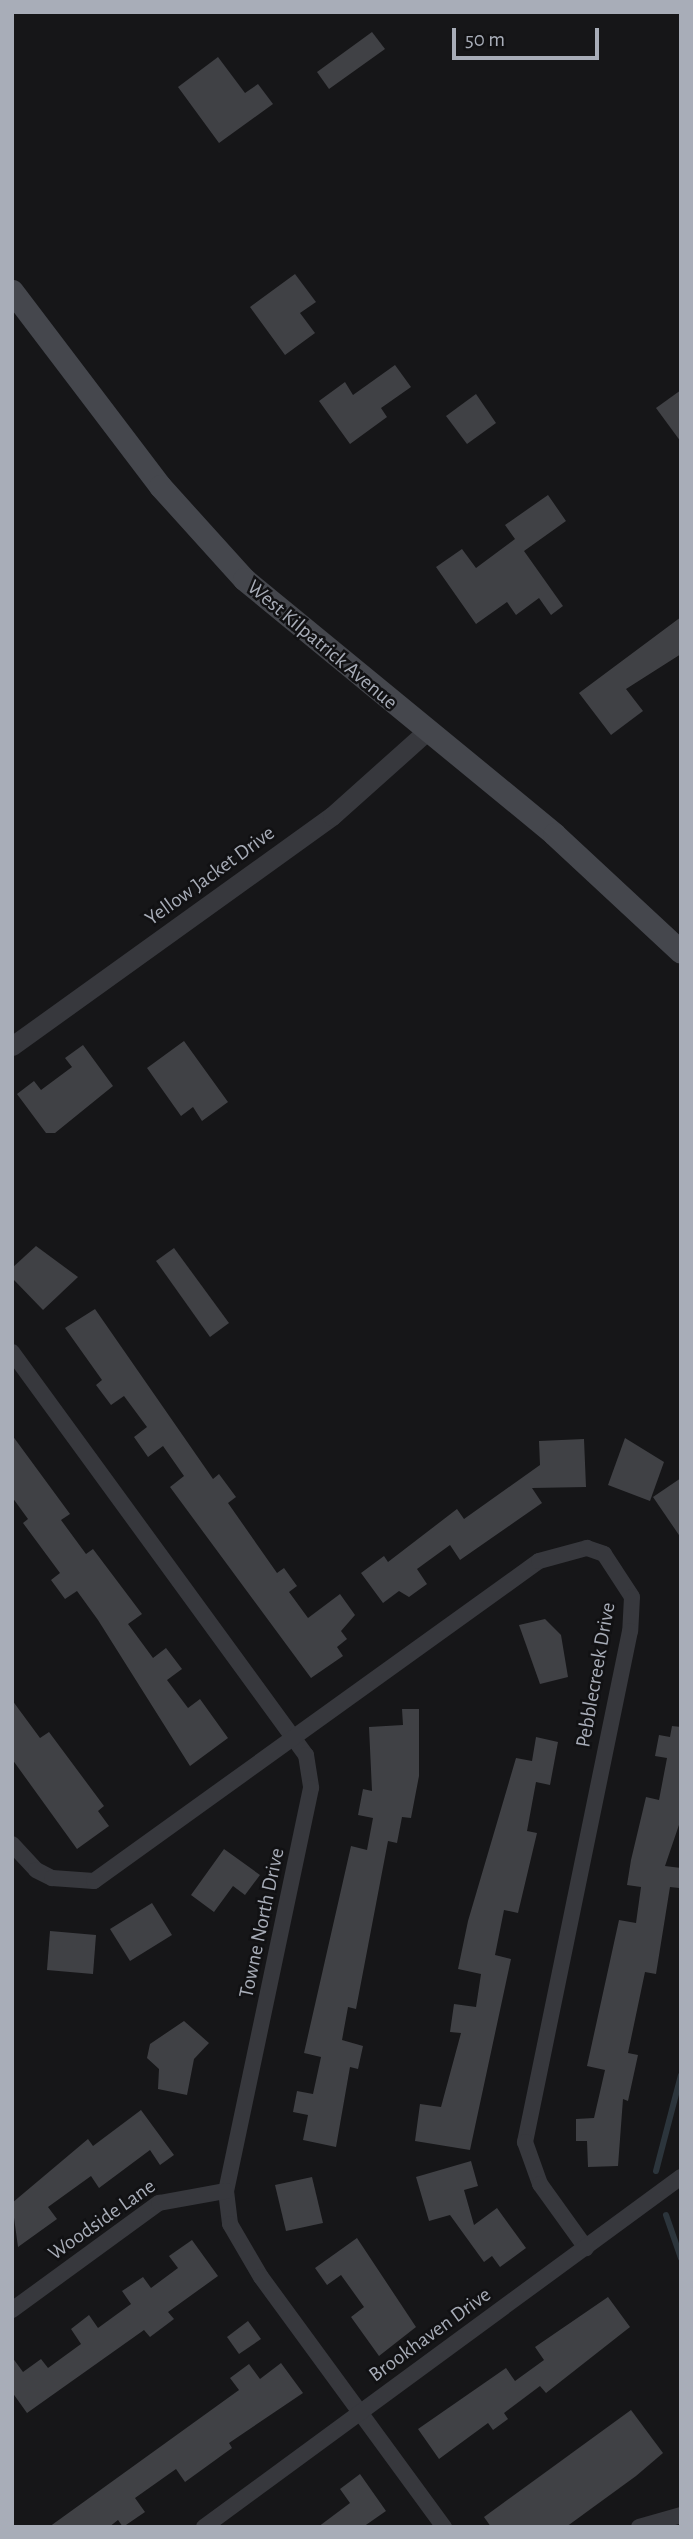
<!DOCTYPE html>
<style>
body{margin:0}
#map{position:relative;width:693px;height:2539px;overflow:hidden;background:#161618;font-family:"Alegreya Sans",sans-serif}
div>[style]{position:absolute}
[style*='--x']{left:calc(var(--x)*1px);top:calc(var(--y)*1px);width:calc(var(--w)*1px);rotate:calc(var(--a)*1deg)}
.stream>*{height:6px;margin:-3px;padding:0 3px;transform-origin:3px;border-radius:3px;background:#2c353c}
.building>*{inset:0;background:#404145}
.minor>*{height:16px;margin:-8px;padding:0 8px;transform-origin:8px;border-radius:8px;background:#37383d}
.tertiary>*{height:19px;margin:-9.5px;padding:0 9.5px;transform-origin:9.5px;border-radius:9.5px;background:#37383d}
.secondary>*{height:23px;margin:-11.5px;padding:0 11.5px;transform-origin:11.5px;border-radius:11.5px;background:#45474d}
span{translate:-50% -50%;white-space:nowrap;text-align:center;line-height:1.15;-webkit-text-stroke:5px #111113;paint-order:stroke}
.street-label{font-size:21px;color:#a8adb8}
.frame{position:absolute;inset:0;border:14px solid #a8adb8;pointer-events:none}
.scale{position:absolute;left:452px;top:28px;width:147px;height:32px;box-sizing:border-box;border:4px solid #a8adb8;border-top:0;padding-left:9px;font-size:21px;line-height:24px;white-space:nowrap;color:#a8adb8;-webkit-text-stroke:5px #111113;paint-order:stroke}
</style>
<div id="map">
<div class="stream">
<div style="--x:656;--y:2171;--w:99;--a:-75.4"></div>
<div style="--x:666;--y:2215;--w:46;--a:70.8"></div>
</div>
<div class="building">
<div style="clip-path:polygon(372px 32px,385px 49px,329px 89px,317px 72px)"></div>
<div style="clip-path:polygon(218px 57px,245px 93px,258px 84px,273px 104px,219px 143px,178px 87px)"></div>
<div style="clip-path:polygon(295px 274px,316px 302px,300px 313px,315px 333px,285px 355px,250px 307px)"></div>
<div style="clip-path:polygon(395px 365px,411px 387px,381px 408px,387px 417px,350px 444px,319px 401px,345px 382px,353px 395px)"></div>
<div style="clip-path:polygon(681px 390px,681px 442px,656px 408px)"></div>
<div style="clip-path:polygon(476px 394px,496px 423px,467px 444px,446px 416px)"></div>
<div style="clip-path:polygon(548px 495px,566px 521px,524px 551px,563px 606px,551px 615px,539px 598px,516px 615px,507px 602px,476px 624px,436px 567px,462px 549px,476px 568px,515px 539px,505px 525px)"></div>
<div style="clip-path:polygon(681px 617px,681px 654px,626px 689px,643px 711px,611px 735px,579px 693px)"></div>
<div style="clip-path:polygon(184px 1041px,228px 1102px,202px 1121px,193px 1107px,181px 1116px,147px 1068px)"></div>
<div style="clip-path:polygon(83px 1045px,113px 1086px,55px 1133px,46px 1133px,17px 1094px,34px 1081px,41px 1090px,72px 1067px,65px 1058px)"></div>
<div style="clip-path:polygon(36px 1246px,78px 1277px,43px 1310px,12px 1278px,12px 1268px)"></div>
<div style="clip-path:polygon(174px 1248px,229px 1323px,210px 1337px,156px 1261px)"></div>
<div style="clip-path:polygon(95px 1309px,213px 1479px,219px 1474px,236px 1497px,228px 1503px,277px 1573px,284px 1568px,297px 1586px,289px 1592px,308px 1618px,340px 1594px,355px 1615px,341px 1631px,347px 1639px,337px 1647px,343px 1656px,311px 1678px,170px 1487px,184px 1476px,163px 1446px,148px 1457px,134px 1437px,147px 1427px,124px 1396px,111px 1405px,96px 1385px,102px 1380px,65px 1328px)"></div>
<div style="clip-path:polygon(12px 1435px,70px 1514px,61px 1520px,86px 1554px,93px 1549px,142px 1614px,128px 1624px,153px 1658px,166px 1648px,182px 1669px,167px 1680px,188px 1708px,200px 1699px,228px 1738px,190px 1766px,98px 1620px,77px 1591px,65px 1599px,51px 1580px,60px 1573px,23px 1523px,28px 1519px,12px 1497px)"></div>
<div style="clip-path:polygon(625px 1438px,664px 1462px,650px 1501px,608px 1485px)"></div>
<div style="clip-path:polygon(584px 1439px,586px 1487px,532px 1488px,542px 1503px,460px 1560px,450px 1545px,417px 1569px,427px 1584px,409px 1597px,399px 1591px,383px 1603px,361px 1573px,384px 1556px,388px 1562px,457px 1509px,464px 1519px,540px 1465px,539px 1441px)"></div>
<div style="clip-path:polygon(681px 1478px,681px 1538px,653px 1497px)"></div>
<div style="clip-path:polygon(545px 1619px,561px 1635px,568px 1677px,540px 1684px,519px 1625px)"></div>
<div style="clip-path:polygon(12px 1700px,40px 1738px,49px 1732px,104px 1806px,98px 1811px,109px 1826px,77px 1849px,12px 1759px)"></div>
<div style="clip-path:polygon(402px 1709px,419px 1709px,419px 1776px,411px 1818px,402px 1817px,397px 1843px,388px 1841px,356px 2009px,348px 2007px,342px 2040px,363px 2046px,358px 2069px,350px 2067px,336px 2147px,303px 2140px,308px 2115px,293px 2112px,297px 2091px,313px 2094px,321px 2057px,304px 2053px,351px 1846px,367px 1850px,373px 1818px,358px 1815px,363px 1789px,372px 1791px,369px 1727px,403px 1725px)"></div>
<div style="clip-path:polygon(672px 1726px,681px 1727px,681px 1819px,665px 1866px,681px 1868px,679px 1888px,670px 1887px,656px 1974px,645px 1972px,628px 2053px,638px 2055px,628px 2101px,623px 2099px,618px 2166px,588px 2167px,587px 2141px,576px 2141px,576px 2119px,594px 2118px,605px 2070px,587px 2066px,619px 1920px,636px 1923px,641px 1887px,627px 1885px,631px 1860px,646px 1797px,659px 1800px,667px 1758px,655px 1756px,659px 1735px,670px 1737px)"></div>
<div style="clip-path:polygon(536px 1737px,558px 1742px,550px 1785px,536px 1782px,527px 1831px,537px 1833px,518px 1913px,504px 1910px,495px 1955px,511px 1959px,470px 2150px,415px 2141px,420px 2104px,441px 2107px,461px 2033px,450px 2032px,454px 2004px,476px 2007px,481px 1974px,458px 1969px,468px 1921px,516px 1758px,532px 1761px)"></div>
<div style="clip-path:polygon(224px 1849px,260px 1875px,245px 1895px,233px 1886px,214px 1912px,191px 1895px)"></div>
<div style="clip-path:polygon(152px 1903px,172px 1935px,130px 1961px,110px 1929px)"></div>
<div style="clip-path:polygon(50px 1931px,96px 1935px,93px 1974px,47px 1970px)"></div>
<div style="clip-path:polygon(184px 2021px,209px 2043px,194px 2059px,187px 2095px,158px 2089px,159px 2069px,147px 2058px,150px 2044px)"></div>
<div style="clip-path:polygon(141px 2110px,174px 2155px,160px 2165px,150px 2150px,99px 2188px,91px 2176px,48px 2207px,57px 2219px,18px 2247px,12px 2203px,88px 2139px,93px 2146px)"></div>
<div style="clip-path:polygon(471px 2161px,478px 2186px,464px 2190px,474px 2225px,497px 2208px,526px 2248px,500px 2267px,492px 2256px,484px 2262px,450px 2215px,429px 2221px,416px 2177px)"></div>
<div style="clip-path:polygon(312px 2177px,323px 2223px,286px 2231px,275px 2185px)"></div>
<div style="clip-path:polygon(357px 2238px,416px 2327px,379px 2356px,351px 2317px,364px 2307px,341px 2275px,327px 2285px,315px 2268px)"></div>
<div style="clip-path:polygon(192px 2240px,218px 2276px,168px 2312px,174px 2319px,150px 2337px,144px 2330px,27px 2413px,12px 2392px,12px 2357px,23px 2372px,41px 2359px,48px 2368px,81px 2344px,71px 2329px,89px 2315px,98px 2328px,131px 2304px,122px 2291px,143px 2277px,151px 2288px,178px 2268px,169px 2256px)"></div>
<div style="clip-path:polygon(608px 2297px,630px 2327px,546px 2393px,540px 2386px,504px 2413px,508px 2419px,493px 2430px,488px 2423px,439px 2459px,418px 2429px,506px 2368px,515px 2381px,544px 2360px,535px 2347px)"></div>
<div style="clip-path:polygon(248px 2321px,261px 2339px,239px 2354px,227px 2337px)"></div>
<div style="clip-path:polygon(281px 2363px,303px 2393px,229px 2443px,232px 2448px,185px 2482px,176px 2469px,135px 2498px,145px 2512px,123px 2527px,118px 2520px,109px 2527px,49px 2527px,239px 2390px,230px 2378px,249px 2364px,260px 2379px)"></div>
<div style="clip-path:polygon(631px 2410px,663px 2453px,636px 2476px,566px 2527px,491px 2527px,484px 2517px)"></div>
<div style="clip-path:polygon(360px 2474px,386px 2511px,363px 2527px,318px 2527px,350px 2503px,340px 2489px)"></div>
</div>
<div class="minor">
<div style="--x:12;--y:1352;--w:499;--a:53.9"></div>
<div style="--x:306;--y:1755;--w:33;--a:81"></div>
<div style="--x:311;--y:1788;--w:412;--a:101.9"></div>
<div style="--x:226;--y:2191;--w:33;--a:83"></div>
<div style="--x:230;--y:2224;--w:61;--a:59.7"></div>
<div style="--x:261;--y:2277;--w:310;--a:53.8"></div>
<div style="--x:12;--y:1844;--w:35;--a:47"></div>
<div style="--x:36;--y:1870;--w:18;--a:27"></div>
<div style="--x:52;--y:1878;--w:42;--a:4.1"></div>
<div style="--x:94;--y:1881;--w:548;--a:-35.72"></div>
<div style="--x:539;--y:1561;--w:50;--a:-15.2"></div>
<div style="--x:587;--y:1548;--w:18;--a:19"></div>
<div style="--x:604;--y:1554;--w:51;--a:56.9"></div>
<div style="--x:632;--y:1597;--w:34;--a:93"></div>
<div style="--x:630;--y:1631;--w:522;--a:101.61"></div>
<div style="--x:525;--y:2142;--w:45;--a:70.3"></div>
<div style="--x:540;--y:2184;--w:79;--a:54.3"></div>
<div style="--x:12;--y:2310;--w:182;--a:-36.1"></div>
<div style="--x:159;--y:2203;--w:68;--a:-10.2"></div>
<div style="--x:204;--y:2527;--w:592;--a:-36.27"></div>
<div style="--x:639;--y:2527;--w:44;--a:-15.9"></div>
</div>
<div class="tertiary">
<div style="--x:12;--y:1046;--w:394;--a:-35.7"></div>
<div style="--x:332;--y:816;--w:126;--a:-41.8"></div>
</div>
<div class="secondary">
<div style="--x:12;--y:291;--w:245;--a:52.8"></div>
<div style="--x:160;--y:486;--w:125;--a:47.9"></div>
<div style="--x:244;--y:579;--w:401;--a:39.4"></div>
<div style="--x:554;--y:834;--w:173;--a:42.9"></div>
</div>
<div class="street-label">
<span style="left:322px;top:645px;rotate:40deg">West Kilpatrick Avenue</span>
<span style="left:210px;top:876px;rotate:-36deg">Yellow Jacket Drive</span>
<span style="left:596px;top:1675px;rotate:-80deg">Pebblecreek Drive</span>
<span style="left:262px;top:1923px;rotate:-78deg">Towne North Drive</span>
<span style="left:102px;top:2220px;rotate:-35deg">Woodside Lane</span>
<span style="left:430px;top:2335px;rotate:-36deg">Brookhaven Drive</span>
</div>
<div class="frame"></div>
<div class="scale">50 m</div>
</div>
